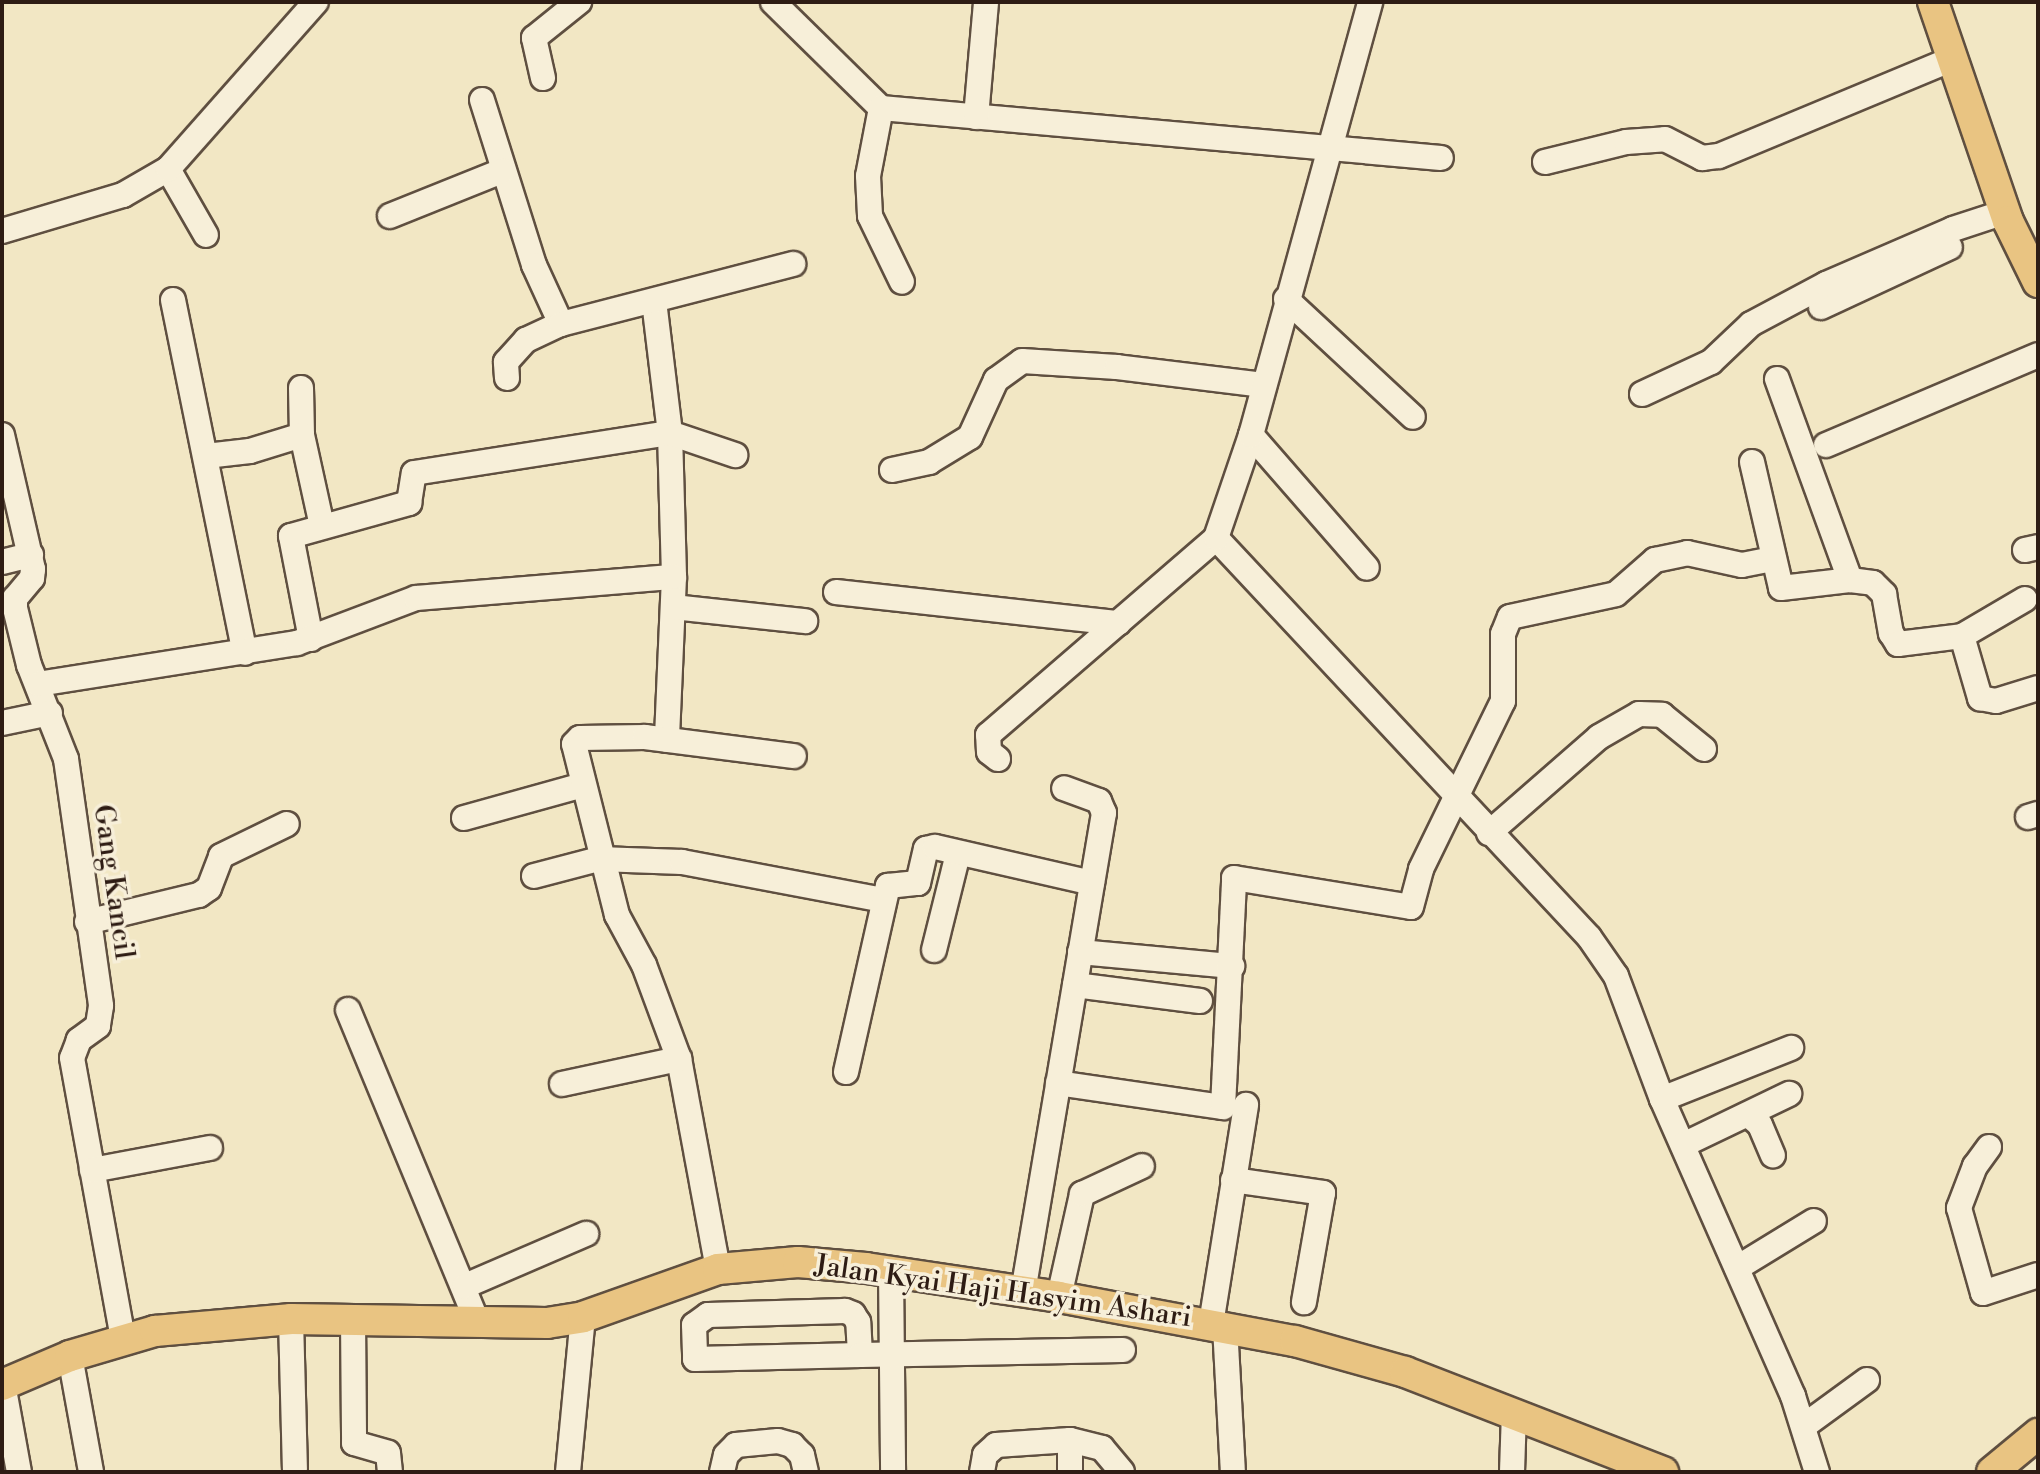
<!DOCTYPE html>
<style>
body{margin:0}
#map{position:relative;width:2040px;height:1474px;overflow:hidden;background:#f2e7c4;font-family:"Libre Bodoni",serif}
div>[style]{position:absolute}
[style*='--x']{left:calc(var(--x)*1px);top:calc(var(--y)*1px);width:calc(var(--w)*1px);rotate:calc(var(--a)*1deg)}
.roads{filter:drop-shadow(2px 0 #5f4f40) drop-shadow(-2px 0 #5f4f40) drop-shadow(0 2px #5f4f40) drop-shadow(0 -2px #5f4f40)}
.minor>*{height:24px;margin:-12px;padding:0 12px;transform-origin:12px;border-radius:12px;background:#f7efd9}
.major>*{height:30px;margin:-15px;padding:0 15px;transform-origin:15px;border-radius:15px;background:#e9c482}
span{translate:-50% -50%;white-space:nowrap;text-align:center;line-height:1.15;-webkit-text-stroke:7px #f7efd9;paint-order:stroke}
.street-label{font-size:28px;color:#2e1c14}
.frame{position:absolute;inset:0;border:4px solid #2e1c14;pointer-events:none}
</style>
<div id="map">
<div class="roads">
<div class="minor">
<div style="--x:773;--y:2;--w:151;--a:44.5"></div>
<div style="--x:881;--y:108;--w:562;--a:5.1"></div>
<div style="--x:543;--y:78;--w:41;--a:-102.7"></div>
<div style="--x:534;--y:38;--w:58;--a:-38.7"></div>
<div style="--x:482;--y:100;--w:173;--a:72.5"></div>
<div style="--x:534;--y:265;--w:65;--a:65.4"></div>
<div style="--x:881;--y:108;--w:69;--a:100.8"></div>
<div style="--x:868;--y:176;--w:40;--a:87.1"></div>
<div style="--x:870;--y:216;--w:73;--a:64.1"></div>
<div style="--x:976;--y:117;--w:115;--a:-85"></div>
<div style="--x:1545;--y:162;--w:83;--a:-13.9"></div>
<div style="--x:1626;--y:142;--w:39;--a:-4"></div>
<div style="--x:1665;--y:139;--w:42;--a:27.2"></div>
<div style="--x:1702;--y:158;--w:17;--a:-7"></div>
<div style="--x:1719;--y:156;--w:250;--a:-22.6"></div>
<div style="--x:168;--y:169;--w:76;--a:60.1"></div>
<div style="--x:390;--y:216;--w:121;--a:-21.9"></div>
<div style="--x:2;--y:231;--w:126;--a:-16.6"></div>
<div style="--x:123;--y:195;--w:52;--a:-30"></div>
<div style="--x:168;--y:169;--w:223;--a:-48.5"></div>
<div style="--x:1286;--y:299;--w:173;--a:42.9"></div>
<div style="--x:173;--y:300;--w:360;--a:78.5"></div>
<div style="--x:654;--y:301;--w:133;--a:83.1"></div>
<div style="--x:670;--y:433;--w:144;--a:88.4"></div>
<div style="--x:674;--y:577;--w:163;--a:92.5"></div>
<div style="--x:1821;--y:307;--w:142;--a:-24.9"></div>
<div style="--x:507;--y:378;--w:16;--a:-94"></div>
<div style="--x:506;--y:362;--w:30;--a:-48"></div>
<div style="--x:526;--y:340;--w:38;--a:-25"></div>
<div style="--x:561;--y:324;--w:240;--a:-14.5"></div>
<div style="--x:1777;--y:379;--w:214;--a:70"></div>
<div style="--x:301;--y:388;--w:47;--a:88.8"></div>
<div style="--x:302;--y:435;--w:93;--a:77.6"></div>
<div style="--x:1642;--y:394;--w:76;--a:-24.9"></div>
<div style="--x:1711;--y:362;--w:55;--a:-43.5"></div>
<div style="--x:1751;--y:324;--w:85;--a:-28.1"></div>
<div style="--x:1826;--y:284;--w:138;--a:-23.4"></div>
<div style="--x:1953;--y:229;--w:55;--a:-18.1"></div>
<div style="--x:2;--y:435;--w:138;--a:77"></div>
<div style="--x:33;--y:569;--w:9;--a:96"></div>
<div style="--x:32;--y:578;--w:26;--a:130"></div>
<div style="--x:15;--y:598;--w:10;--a:90"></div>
<div style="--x:15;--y:608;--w:59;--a:76.2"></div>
<div style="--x:29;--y:665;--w:101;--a:68.5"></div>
<div style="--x:66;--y:759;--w:249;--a:81.9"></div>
<div style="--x:101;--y:1006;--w:20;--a:99"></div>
<div style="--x:98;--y:1026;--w:24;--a:144"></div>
<div style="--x:79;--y:1040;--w:19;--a:111"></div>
<div style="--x:72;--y:1058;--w:285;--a:79.7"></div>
<div style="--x:1251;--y:435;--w:176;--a:48.9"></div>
<div style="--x:1826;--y:445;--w:230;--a:-23"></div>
<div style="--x:206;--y:456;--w:44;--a:-6.5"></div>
<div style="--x:250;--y:451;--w:54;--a:-17.1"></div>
<div style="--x:1752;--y:462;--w:129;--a:77"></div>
<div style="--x:1781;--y:588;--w:69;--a:-6.6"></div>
<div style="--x:1850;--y:580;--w:23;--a:7"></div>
<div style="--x:1873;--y:583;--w:16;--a:45"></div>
<div style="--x:1884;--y:594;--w:40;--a:80"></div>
<div style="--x:1891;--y:633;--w:13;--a:58"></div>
<div style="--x:1898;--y:644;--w:64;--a:-7.1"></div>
<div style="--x:1962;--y:636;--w:73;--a:-30.4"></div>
<div style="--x:892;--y:470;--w:38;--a:-12"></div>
<div style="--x:929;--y:462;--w:48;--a:-31.4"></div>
<div style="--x:970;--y:437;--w:63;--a:-65.5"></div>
<div style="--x:996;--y:380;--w:32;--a:-36"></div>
<div style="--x:1022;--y:361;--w:95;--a:3.6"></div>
<div style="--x:1117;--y:367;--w:148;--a:7"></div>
<div style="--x:1216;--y:538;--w:546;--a:46.93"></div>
<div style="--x:1589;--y:937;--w:47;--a:55.3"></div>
<div style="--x:1616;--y:976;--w:131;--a:69.5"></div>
<div style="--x:1662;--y:1099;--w:325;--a:66.2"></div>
<div style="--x:1793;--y:1396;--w:80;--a:72.5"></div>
<div style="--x:2025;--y:550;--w:13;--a:-13"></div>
<div style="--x:2;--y:562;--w:30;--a:-14"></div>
<div style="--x:836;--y:592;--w:284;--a:6.3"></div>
<div style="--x:673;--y:607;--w:133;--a:6.1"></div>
<div style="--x:1962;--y:636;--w:65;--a:73.8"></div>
<div style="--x:1980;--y:698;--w:16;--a:11"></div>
<div style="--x:1996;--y:701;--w:44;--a:-17.2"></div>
<div style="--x:311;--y:639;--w:105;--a:-101"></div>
<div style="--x:291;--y:536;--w:123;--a:-15.6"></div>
<div style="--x:409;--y:503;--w:30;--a:-81"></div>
<div style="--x:414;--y:473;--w:259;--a:-8.9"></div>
<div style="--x:670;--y:433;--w:69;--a:18.7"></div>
<div style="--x:38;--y:684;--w:262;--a:-9"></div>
<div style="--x:297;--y:643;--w:127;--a:-20.7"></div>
<div style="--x:416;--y:598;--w:259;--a:-4.7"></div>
<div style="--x:2;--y:723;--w:49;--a:-11.8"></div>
<div style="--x:998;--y:759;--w:11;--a:-142"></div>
<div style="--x:989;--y:752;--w:17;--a:-93"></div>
<div style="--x:988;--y:735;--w:301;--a:-40.8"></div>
<div style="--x:1216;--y:538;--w:109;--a:-71.2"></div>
<div style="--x:1251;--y:435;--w:449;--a:-74.6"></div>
<div style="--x:2028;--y:817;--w:10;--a:-17"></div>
<div style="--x:464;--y:818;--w:123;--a:-15.5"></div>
<div style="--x:1489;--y:833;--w:146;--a:-41.1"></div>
<div style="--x:1599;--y:737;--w:46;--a:-29.9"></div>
<div style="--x:1639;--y:714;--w:23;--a:2"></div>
<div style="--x:1662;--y:715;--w:54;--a:39"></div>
<div style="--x:534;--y:876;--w:67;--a:-14.7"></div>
<div style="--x:599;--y:859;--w:83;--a:2.1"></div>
<div style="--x:682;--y:862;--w:205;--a:10.7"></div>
<div style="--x:87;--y:922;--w:115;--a:-13.6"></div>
<div style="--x:199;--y:895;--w:12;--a:-35"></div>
<div style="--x:209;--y:888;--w:34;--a:-69"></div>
<div style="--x:221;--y:856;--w:73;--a:-25.9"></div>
<div style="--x:934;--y:950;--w:99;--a:-76"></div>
<div style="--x:1080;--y:952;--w:153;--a:5.3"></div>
<div style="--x:1075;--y:985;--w:126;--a:7.3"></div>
<div style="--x:348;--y:1010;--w:340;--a:67.5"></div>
<div style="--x:846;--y:1072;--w:191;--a:-77.3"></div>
<div style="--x:888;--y:886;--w:30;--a:-6"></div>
<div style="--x:918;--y:883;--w:35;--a:-77"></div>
<div style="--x:926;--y:849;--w:9;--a:-13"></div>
<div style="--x:935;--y:847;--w:161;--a:12.9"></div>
<div style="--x:1058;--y:1083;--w:167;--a:8.3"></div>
<div style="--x:1223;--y:1107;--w:229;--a:-87.2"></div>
<div style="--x:1234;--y:878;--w:179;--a:9.3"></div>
<div style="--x:1411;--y:907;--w:39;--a:-75"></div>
<div style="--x:1421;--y:869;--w:187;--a:-64"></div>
<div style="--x:1503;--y:701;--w:67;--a:-90"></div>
<div style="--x:1503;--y:634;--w:18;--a:-68"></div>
<div style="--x:1510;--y:617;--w:108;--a:-12.2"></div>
<div style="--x:1616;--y:594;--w:52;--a:-41.1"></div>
<div style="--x:1655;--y:560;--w:33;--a:-12"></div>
<div style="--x:1687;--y:553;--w:56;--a:12.3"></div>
<div style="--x:1742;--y:565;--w:31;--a:-11"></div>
<div style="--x:562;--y:1084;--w:120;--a:-12.1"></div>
<div style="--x:1662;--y:1099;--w:139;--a:-21.6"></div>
<div style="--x:1750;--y:1116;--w:13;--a:42"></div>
<div style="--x:1760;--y:1125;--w:33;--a:67"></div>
<div style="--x:1683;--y:1145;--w:118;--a:-25.7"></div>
<div style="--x:1989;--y:1147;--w:24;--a:126"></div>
<div style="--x:1975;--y:1166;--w:45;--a:110.9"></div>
<div style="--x:1959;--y:1208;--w:88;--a:74.2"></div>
<div style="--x:1983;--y:1293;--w:58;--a:-18.1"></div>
<div style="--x:92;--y:1170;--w:120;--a:-10.6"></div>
<div style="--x:1233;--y:1180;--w:91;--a:8.2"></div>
<div style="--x:1323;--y:1193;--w:111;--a:99.9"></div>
<div style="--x:1737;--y:1268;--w:90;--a:-31.4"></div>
<div style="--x:718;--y:1269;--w:214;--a:-100.5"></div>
<div style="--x:679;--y:1059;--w:100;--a:-110.4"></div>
<div style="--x:644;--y:965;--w:57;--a:-118.4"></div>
<div style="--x:617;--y:915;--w:176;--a:-104.1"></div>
<div style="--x:574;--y:744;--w:8;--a:-45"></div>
<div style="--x:580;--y:738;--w:65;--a:-0.9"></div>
<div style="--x:645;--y:737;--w:150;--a:7.3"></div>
<div style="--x:891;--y:1271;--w:201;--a:89.4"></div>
<div style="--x:465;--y:1286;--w:132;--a:-23.3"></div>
<div style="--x:1023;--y:1292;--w:486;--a:-80.4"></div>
<div style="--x:1104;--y:813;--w:13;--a:-113"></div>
<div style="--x:1099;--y:801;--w:37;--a:-160"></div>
<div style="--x:1059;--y:1297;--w:106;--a:-77.4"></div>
<div style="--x:1082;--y:1194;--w:66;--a:-25"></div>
<div style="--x:291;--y:1319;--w:150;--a:88.5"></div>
<div style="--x:353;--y:1319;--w:124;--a:89.5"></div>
<div style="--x:354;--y:1443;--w:35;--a:16"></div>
<div style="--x:388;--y:1453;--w:19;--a:84"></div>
<div style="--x:1211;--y:1324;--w:222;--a:-80.9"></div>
<div style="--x:1225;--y:1326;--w:146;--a:86.9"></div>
<div style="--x:860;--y:1355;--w:33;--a:-93"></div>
<div style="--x:858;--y:1322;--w:9;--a:-122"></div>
<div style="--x:853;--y:1314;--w:9;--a:-159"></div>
<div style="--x:845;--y:1311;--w:137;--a:178.3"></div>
<div style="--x:708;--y:1315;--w:17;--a:144"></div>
<div style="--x:694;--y:1325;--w:34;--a:88"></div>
<div style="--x:695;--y:1359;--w:165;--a:-1.4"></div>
<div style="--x:860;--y:1355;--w:263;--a:-1.1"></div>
<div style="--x:70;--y:1356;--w:118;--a:79.7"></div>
<div style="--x:3;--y:1384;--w:89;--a:79.7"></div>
<div style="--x:1804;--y:1426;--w:78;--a:-36.1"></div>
<div style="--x:1070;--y:1440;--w:32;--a:90"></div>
<div style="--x:568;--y:1472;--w:156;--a:-84.5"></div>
<div style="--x:722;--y:1472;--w:17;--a:-77"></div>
<div style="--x:726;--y:1455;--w:14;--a:-45"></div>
<div style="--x:736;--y:1445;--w:42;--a:-5.4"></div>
<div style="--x:778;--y:1441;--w:15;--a:16"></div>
<div style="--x:792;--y:1445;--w:14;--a:45"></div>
<div style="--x:802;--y:1455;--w:17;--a:77"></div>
<div style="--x:982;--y:1472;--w:17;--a:-80"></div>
<div style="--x:985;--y:1455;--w:15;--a:-42"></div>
<div style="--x:996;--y:1445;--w:74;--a:-3.9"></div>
<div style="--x:1070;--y:1440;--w:33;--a:14"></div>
<div style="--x:1102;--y:1448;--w:31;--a:50"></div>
<div style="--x:1512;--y:1472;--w:59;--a:-88.1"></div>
</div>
<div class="major">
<div style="--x:1933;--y:2;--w:231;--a:71.1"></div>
<div style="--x:2008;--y:221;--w:68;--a:63.8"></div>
<div style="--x:2;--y:1385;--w:74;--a:-23.1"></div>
<div style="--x:70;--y:1356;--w:89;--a:-16.4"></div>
<div style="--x:155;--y:1331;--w:137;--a:-5"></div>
<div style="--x:291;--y:1319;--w:256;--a:0.9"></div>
<div style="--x:547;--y:1323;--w:36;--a:-9"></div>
<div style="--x:583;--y:1317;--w:143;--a:-19.6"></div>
<div style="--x:718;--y:1269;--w:80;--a:-5"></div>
<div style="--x:798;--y:1262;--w:68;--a:5"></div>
<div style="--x:866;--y:1268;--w:195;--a:8.5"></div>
<div style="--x:1059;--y:1297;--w:240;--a:10.6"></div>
<div style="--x:1295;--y:1341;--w:114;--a:15.7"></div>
<div style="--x:1405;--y:1372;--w:277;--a:21.2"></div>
<div style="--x:1992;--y:1472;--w:60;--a:-39.6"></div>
</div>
</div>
<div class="street-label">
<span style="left:113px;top:882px;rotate:82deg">Gang Kancil</span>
<span style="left:1003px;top:1292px;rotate:8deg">Jalan Kyai Haji Hasyim Ashari</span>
</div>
<div class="frame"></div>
</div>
